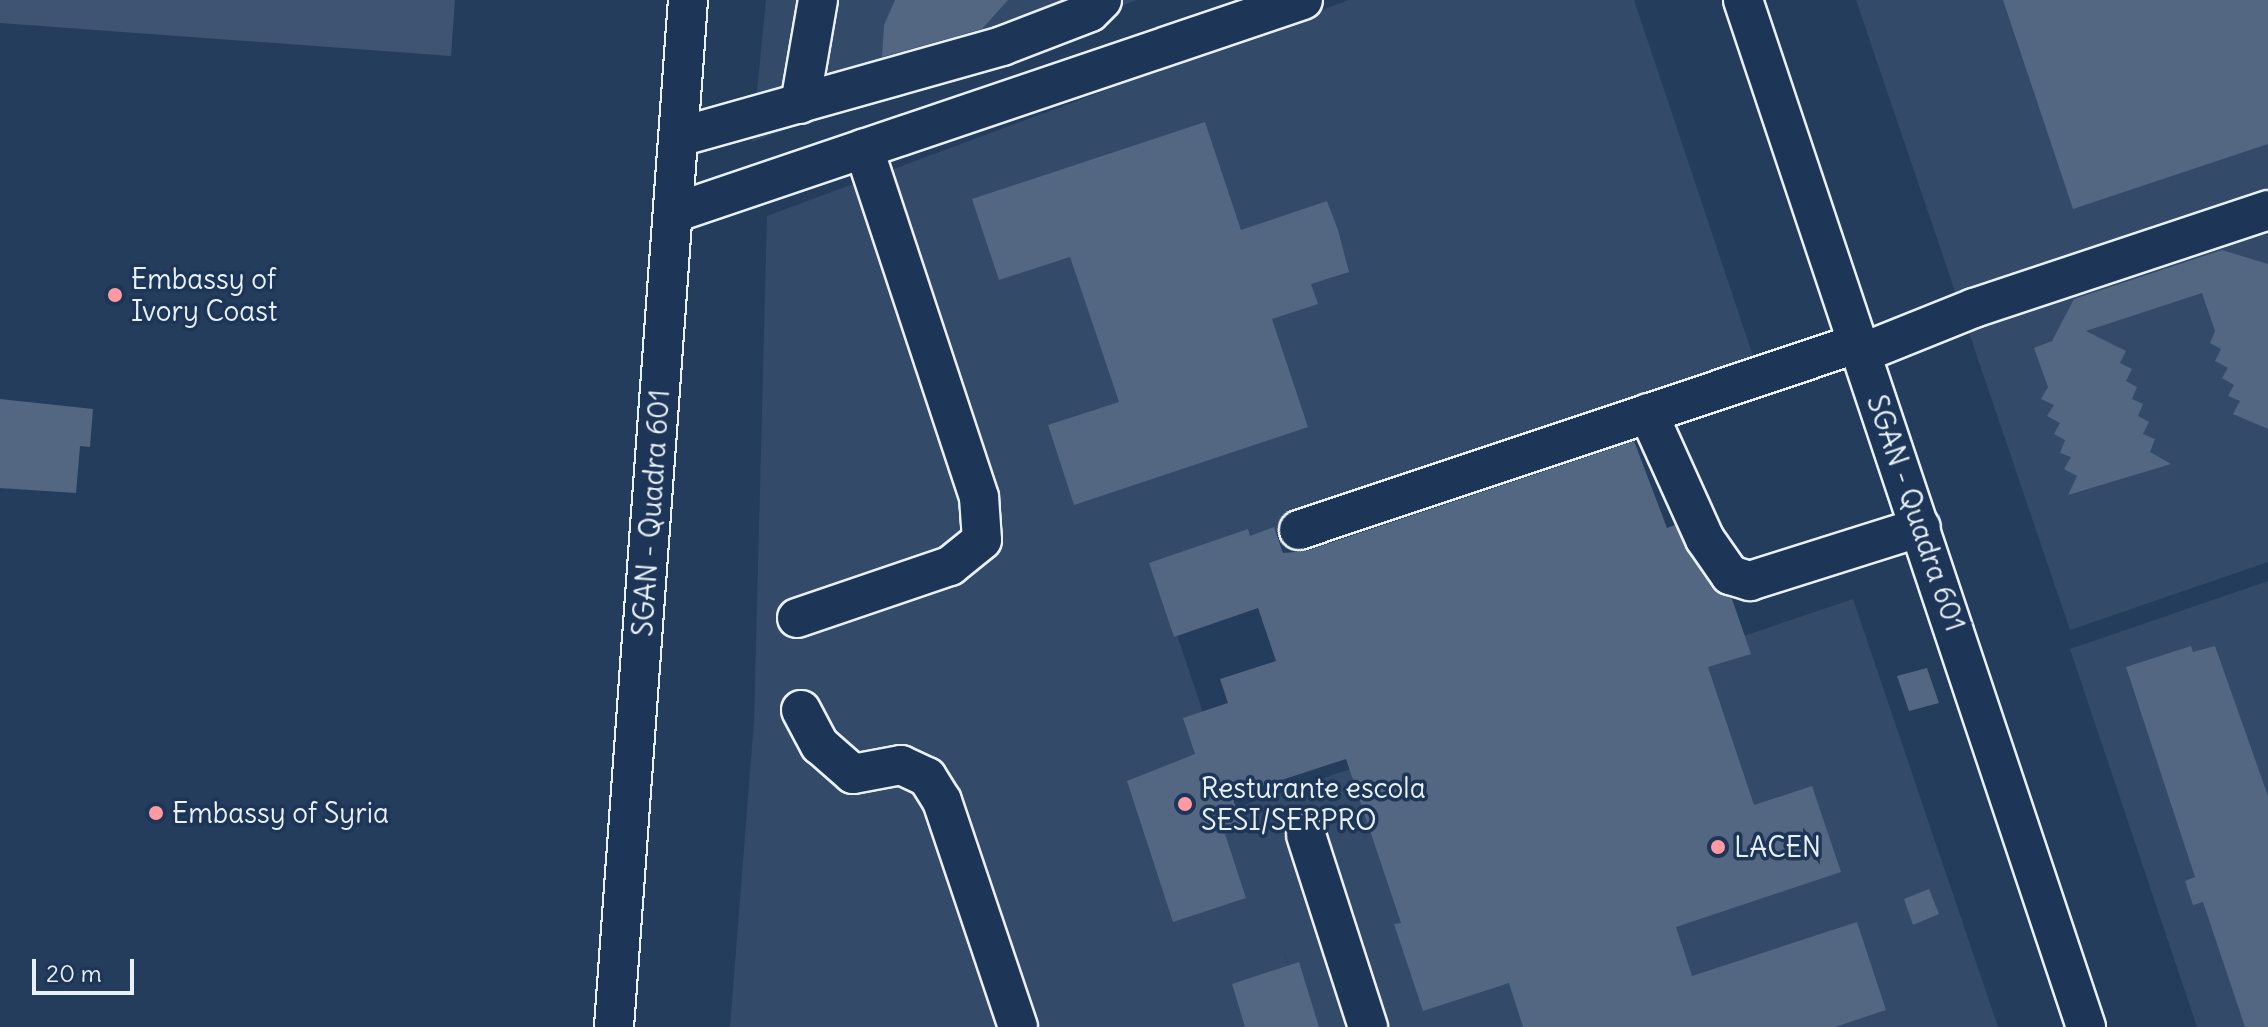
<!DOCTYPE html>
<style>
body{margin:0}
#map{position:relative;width:2268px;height:1027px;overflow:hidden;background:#253d5d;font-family:Delius,sans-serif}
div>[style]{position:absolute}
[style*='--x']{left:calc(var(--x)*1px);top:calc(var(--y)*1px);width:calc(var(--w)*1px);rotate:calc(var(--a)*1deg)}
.built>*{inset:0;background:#334a68}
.green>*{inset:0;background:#3e5472}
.building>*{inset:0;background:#536782}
.roads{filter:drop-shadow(2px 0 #e8f1f8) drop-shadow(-2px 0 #e8f1f8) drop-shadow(0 2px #e8f1f8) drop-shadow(0 -2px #e8f1f8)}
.minor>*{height:38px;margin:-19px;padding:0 19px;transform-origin:19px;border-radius:19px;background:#1d3557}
.dots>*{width:22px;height:22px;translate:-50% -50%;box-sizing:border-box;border:4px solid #1d3557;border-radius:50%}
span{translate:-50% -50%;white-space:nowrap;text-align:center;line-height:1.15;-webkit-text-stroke:7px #1d3557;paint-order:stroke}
.poi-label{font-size:28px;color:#e8f1f8}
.left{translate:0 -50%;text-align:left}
.street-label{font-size:28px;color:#e8f1f8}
.scale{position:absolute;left:32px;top:959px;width:102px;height:36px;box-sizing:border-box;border:4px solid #e8f1f8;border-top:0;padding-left:10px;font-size:24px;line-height:28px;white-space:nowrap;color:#e8f1f8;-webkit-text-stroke:6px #1d3557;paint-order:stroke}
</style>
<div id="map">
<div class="built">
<div style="clip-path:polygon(766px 0,1137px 0,752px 142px)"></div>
<div style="clip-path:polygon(1349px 0,1634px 0,1754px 359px,1157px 575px,1235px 808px,1853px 599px,1998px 1027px,1310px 1027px,1283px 949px,1308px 1027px,730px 1027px,754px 721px,767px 216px)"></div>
<div style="clip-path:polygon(1856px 0,2268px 0,2268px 562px,2070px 630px)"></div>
<div style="clip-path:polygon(2268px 581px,2268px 1027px,2197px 1027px,2070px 649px)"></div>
</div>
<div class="green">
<div style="clip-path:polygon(0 0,455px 0,451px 56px,0 23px)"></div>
</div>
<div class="building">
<div style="clip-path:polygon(895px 0,1008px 0,982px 29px,882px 57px,884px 25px)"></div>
<div style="clip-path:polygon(2003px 0,2268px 0,2268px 144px,2073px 209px)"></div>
<div style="clip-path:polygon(1205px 122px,1241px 230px,1327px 201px,1338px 230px,1349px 272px,1311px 284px,1318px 304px,1272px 319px,1308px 427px,1074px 505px,1048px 425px,1119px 402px,1084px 298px,1070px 257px,999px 280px,972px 199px)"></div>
<div style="clip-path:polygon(2222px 250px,2268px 264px,2268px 429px,2233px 414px,2240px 401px,2228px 396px,2234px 385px,2222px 378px,2228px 368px,2215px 361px,2221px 349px,2210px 343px,2215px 331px,2202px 293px,2086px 331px,2126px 351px,2120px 363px,2132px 369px,2126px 381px,2137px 387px,2132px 399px,2143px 404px,2138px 416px,2149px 422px,2143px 434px,2155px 439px,2150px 452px,2171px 464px,2068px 495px,2077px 476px,2064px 469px,2071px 457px,2060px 453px,2065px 440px,2054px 434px,2060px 423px,2047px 416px,2054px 405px,2041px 399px,2048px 387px,2034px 348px,2052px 341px,2074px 299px)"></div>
<div style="clip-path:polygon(0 399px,93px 409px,90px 447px,80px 446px,76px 493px,0 488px)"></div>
<div style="clip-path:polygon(1634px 441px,1667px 528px,1675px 525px,1712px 588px,1732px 599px,1751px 654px,1708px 667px,1754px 805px,1812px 786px,1841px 872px,1676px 927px,1692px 976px,1857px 922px,1886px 1010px,1835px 1027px,1523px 1027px,1509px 983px,1423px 1011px,1394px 924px,1401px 923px,1346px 759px,1232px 796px,1243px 828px,1225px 834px,1246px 898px,1173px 922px,1127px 781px,1195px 754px,1183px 718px,1228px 703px,1220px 679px,1276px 661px,1258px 608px,1174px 637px,1149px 563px,1248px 529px,1250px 536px,1274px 527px,1283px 553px,1306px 551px)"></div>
<div style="clip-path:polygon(2191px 646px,2193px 652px,2215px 646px,2268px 796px,2268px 1027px,2245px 1027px,2203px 902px,2193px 905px,2185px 881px,2195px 877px,2126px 667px)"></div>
<div style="clip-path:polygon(1927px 668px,1939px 703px,1909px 711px,1897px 676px)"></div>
<div style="clip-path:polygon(1929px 889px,1939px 914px,1913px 925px,1904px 899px)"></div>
<div style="clip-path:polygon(1299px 962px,1319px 1027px,1245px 1027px,1232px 984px)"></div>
</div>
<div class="roads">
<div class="minor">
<div style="--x:1743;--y:0;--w:1083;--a:71.53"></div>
<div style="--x:800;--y:104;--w:106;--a:-80.2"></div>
<div style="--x:679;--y:137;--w:336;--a:-15.7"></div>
<div style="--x:1002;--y:46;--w:94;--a:-21.1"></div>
<div style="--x:1090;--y:12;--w:17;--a:-45"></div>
<div style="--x:674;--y:213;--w:664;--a:-18.71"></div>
<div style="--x:1862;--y:353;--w:121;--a:-21.9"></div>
<div style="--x:1974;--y:308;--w:310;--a:-18.4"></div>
<div style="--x:1648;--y:413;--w:138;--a:65.7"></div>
<div style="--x:1705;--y:539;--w:44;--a:55.2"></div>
<div style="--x:1730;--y:575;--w:21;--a:17"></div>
<div style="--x:1750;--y:581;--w:179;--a:-17.5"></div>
<div style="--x:1299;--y:530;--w:590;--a:-18.47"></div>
<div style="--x:797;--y:618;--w:162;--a:-18.8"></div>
<div style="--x:950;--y:566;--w:41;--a:-39.1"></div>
<div style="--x:982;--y:540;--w:43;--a:-94"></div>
<div style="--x:979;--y:497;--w:367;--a:-108.3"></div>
<div style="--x:801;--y:710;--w:40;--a:62"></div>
<div style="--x:820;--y:745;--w:44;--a:41.3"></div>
<div style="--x:853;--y:774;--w:49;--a:-10.6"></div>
<div style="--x:901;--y:765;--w:29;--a:25"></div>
<div style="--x:927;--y:777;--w:28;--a:58"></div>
<div style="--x:942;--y:801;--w:238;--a:71.4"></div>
<div style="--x:1306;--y:835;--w:202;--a:72.1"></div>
<div style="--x:614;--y:1027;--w:1030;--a:-85.88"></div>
</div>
</div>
<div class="dots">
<div style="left:115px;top:295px;background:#ff9aa2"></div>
<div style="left:1185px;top:804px;background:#ff9aa2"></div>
<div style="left:156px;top:813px;background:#ff9aa2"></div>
<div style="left:1718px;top:847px;background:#ff9aa2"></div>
</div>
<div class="poi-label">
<span class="left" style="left:131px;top:295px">Embassy of<br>Ivory Coast</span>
<span class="left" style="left:1201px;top:804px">Resturante escola<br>SESI/SERPRO</span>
<span class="left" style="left:172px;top:813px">Embassy of Syria</span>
<span class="left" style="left:1734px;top:847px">LACEN</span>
</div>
<div class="street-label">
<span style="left:651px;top:513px;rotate:-86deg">SGAN - Quadra 601</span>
<span style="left:1916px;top:513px;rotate:71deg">SGAN - Quadra 601</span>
</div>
<div class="scale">20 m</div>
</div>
